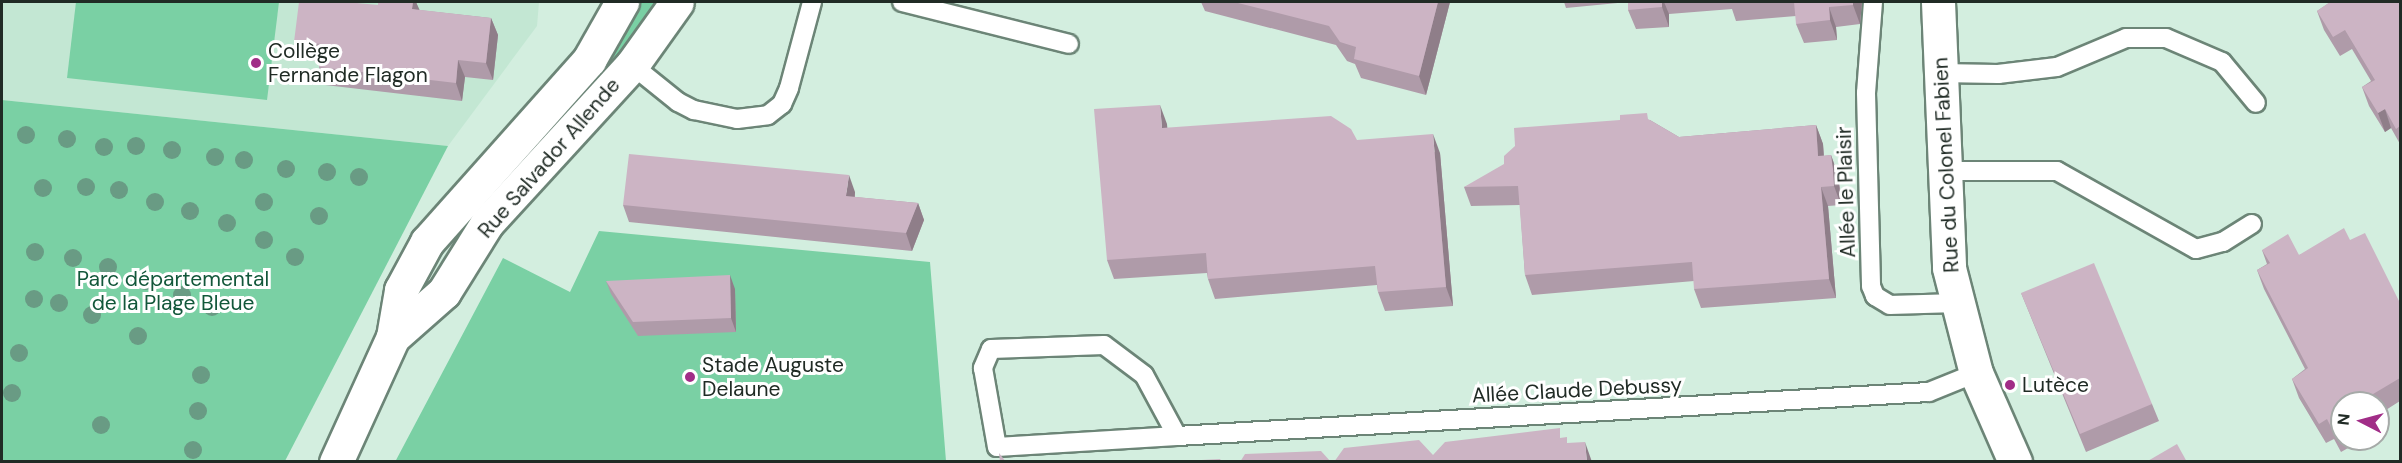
<!DOCTYPE html>
<meta charset="utf-8">
<style>
body{margin:0}
#map{position:relative;width:2402px;height:463px;overflow:hidden;background:#d3eedf;font-family:"DM Sans",sans-serif}
div>[style]{position:absolute}
[style*='--x']{left:calc(var(--x)*1px);top:calc(var(--y)*1px);width:calc(var(--w)*1px);rotate:calc(var(--a)*1deg)}
.built>*{inset:0;background:#c3e7d3}
.green>*{inset:0;background:#7ad0a4}
.roads{filter:drop-shadow(2px 0 #6c8577) drop-shadow(-2px 0 #6c8577) drop-shadow(0 2px #6c8577) drop-shadow(0 -2px #6c8577)}
.service>*{height:18px;margin:-9px;padding:0 9px;transform-origin:9px;border-radius:9px;background:#fff}
.tertiary>*{height:33px;margin:-16.5px;padding:0 16.5px;transform-origin:16.5px;border-radius:16.5px;background:#fff}
.trees>*{width:18px;height:18px;margin:-9px;border-radius:50%;background:#699b84}
.wall>*{inset:0;background:#af9ba9}
.shaded-wall>*{inset:0;background:#8f7e89}
.building>*{inset:0;background:#ccb4c4}
.dots>*{width:16px;height:16px;translate:-50% -50%;box-sizing:border-box;border:3px solid #fff;border-radius:50%}
span{translate:-50% -50%;white-space:nowrap;text-align:center;line-height:1.15;-webkit-text-stroke:6px #fff;paint-order:stroke}
.poi-label{font-size:21px;color:#202b25}
.left{translate:0 -50%;text-align:left}
.street-label{font-size:21px;color:#202b25}
.park-label{font-size:21px;color:#12573a}
.frame{position:absolute;inset:0;border:3px solid #202b25;pointer-events:none}
.north{position:absolute;left:2330px;top:391px;width:60px;height:60px;box-sizing:border-box;background:#fff;border:2px solid #a6aaa8;border-radius:50%;rotate:276deg;font-size:16px;font-weight:700;line-height:24px;text-align:center;color:#202b25}
.north::after{content:'';display:block;margin:auto;width:21px;height:27px;background:#a12d87;clip-path:polygon(50% 0,100% 100%,50% 72%,0 100%)}
</style>
<div id="map">
<div class="built">
<div style="clip-path:polygon(2px 2px,539px 2px,537px 26px,448px 146px,2px 100px)"></div>
</div>
<div class="green">
<div style="clip-path:polygon(76px 2px,279px 2px,267px 100px,67px 78px)"></div>
<div style="clip-path:polygon(631px 2px,662px 2px,654px 20px,553px 130px,551px 124px)"></div>
<div style="clip-path:polygon(2px 100px,448px 146px,285px 461px,2px 461px)"></div>
<div style="clip-path:polygon(599px 231px,930px 262px,946px 461px,395px 462px,503px 258px,570px 292px)"></div>
</div>
<div class="roads">
<div class="service">
<div style="--x:902;--y:2;--w:172;--a:14.1"></div>
<div style="--x:1873;--y:2;--w:91;--a:94.4"></div>
<div style="--x:1866;--y:93;--w:193;--a:88.5"></div>
<div style="--x:1871;--y:286;--w:11;--a:68"></div>
<div style="--x:1875;--y:296;--w:17;--a:31"></div>
<div style="--x:1890;--y:305;--w:67;--a:-1.7"></div>
<div style="--x:632;--y:65;--w:59;--a:38.8"></div>
<div style="--x:678;--y:102;--w:18;--a:27"></div>
<div style="--x:694;--y:110;--w:44;--a:11.8"></div>
<div style="--x:737;--y:119;--w:31;--a:-7"></div>
<div style="--x:768;--y:115;--w:18;--a:-38"></div>
<div style="--x:782;--y:104;--w:17;--a:-66"></div>
<div style="--x:789;--y:88;--w:89;--a:-75"></div>
<div style="--x:1940;--y:73;--w:58;--a:1"></div>
<div style="--x:1998;--y:74;--w:59;--a:-6.8"></div>
<div style="--x:2057;--y:67;--w:75;--a:-22.8"></div>
<div style="--x:2126;--y:38;--w:40;--a:0"></div>
<div style="--x:2166;--y:38;--w:61;--a:23.2"></div>
<div style="--x:2222;--y:62;--w:53;--a:50.3"></div>
<div style="--x:1945;--y:171;--w:112;--a:0"></div>
<div style="--x:2057;--y:171;--w:159;--a:29.3"></div>
<div style="--x:2196;--y:249;--w:28;--a:-15"></div>
<div style="--x:2223;--y:242;--w:34;--a:-32"></div>
<div style="--x:1177;--y:436;--w:69;--a:-118.4"></div>
<div style="--x:1144;--y:375;--w:50;--a:-143.1"></div>
<div style="--x:1104;--y:345;--w:113;--a:178"></div>
<div style="--x:991;--y:349;--w:21;--a:113"></div>
<div style="--x:983;--y:368;--w:80;--a:80"></div>
<div style="--x:997;--y:447;--w:180;--a:-3.5"></div>
<div style="--x:1177;--y:436;--w:753;--a:-3.35"></div>
<div style="--x:1929;--y:392;--w:51;--a:-22"></div>
</div>
<div class="tertiary">
<div style="--x:1938;--y:2;--w:266;--a:87.6"></div>
<div style="--x:1949;--y:268;--w:108;--a:75.6"></div>
<div style="--x:1976;--y:373;--w:97;--a:66.3"></div>
<div style="--x:393;--y:337;--w:68;--a:-41.4"></div>
<div style="--x:444;--y:292;--w:81;--a:-58.1"></div>
<div style="--x:487;--y:223;--w:214;--a:-47.5"></div>
<div style="--x:632;--y:65;--w:77;--a:-54.5"></div>
<div style="--x:336;--y:462;--w:137;--a:-65.5"></div>
<div style="--x:393;--y:337;--w:48;--a:-80.3"></div>
<div style="--x:401;--y:290;--w:55;--a:-61.6"></div>
<div style="--x:427;--y:242;--w:244;--a:-48.3"></div>
<div style="--x:589;--y:60;--w:67;--a:-60.4"></div>
</div>
</div>
<div class="trees">
<div style="left:26px;top:135px"></div>
<div style="left:67px;top:139px"></div>
<div style="left:136px;top:146px"></div>
<div style="left:104px;top:147px"></div>
<div style="left:172px;top:150px"></div>
<div style="left:215px;top:157px"></div>
<div style="left:244px;top:160px"></div>
<div style="left:286px;top:169px"></div>
<div style="left:327px;top:172px"></div>
<div style="left:359px;top:177px"></div>
<div style="left:86px;top:187px"></div>
<div style="left:43px;top:188px"></div>
<div style="left:119px;top:190px"></div>
<div style="left:155px;top:202px"></div>
<div style="left:264px;top:202px"></div>
<div style="left:190px;top:211px"></div>
<div style="left:319px;top:216px"></div>
<div style="left:227px;top:223px"></div>
<div style="left:264px;top:240px"></div>
<div style="left:35px;top:252px"></div>
<div style="left:295px;top:257px"></div>
<div style="left:73px;top:258px"></div>
<div style="left:108px;top:267px"></div>
<div style="left:146px;top:281px"></div>
<div style="left:182px;top:295px"></div>
<div style="left:34px;top:299px"></div>
<div style="left:59px;top:303px"></div>
<div style="left:212px;top:307px"></div>
<div style="left:92px;top:315px"></div>
<div style="left:138px;top:336px"></div>
<div style="left:19px;top:353px"></div>
<div style="left:201px;top:375px"></div>
<div style="left:12px;top:393px"></div>
<div style="left:198px;top:411px"></div>
<div style="left:101px;top:425px"></div>
<div style="left:193px;top:450px"></div>
</div>
<div class="wall">
<div style="clip-path:polygon(378px 2px,416px 2px,419px 10px,491px 18px,498px 35px,493px 80px,465px 77px,462px 101px,325px 85px,319px 67px,320px 61px,301px 59px,294px 42px,378px 5px)"></div>
<div style="clip-path:polygon(1201px 2px,1450px 2px,1426px 95px,1361px 78px,1355px 64px,1347px 61px,1336px 45px,1205px 11px)"></div>
<div style="clip-path:polygon(1564px 2px,1862px 2px,1860px 24px,1836px 27px,1837px 40px,1804px 43px,1796px 24px,1796px 16px,1736px 21px,1732px 9px,1669px 14px,1669px 27px,1636px 29px,1628px 10px,1628px 2px,1566px 8px)"></div>
<div style="clip-path:polygon(2328px 2px,2400px 2px,2400px 144px,2391px 128px,2385px 132px,2369px 106px,2362px 87px,2371px 81px,2352px 49px,2340px 56px,2324px 30px,2317px 11px,2329px 3px)"></div>
<div style="clip-path:polygon(1650px 120px,1679px 137px,1816px 125px,1823px 144px,1824px 156px,1831px 155px,1838px 175px,1840px 188px,1841px 205px,1828px 206px,1836px 298px,1701px 308px,1694px 289px,1694px 281px,1532px 295px,1525px 275px,1520px 205px,1471px 206px,1464px 187px)"></div>
<div style="clip-path:polygon(1167px 124px,1167px 128px,1357px 140px,1440px 153px,1453px 306px,1385px 311px,1378px 292px,1377px 285px,1215px 299px,1208px 279px,1207px 273px,1114px 279px,1107px 260px)"></div>
<div style="clip-path:polygon(855px 192px,855px 197px,918px 203px,924px 220px,912px 251px,629px 222px,623px 205px)"></div>
<div style="clip-path:polygon(2350px 240px,2400px 303px,2400px 401px,2378px 415px,2378px 403px,2342px 403px,2342px 439px,2364px 439px,2341px 452px,2334px 439px,2326px 443px,2299px 398px,2292px 379px,2305px 369px,2264px 289px,2257px 270px,2267px 264px,2262px 250px,2299px 255px)"></div>
<div style="clip-path:polygon(606px 281px,735px 289px,736px 332px,638px 336px,611px 294px)"></div>
<div style="clip-path:polygon(2021px 293px,2152px 404px,2159px 421px,2086px 452px,2028px 310px)"></div>
</div>
<div class="shaded-wall">
<div style="clip-path:polygon(413px 2px,416px 2px,420px 11px,412px 9px)"></div>
<div style="clip-path:polygon(1438px 2px,1450px 2px,1426px 95px,1419px 76px)"></div>
<div style="clip-path:polygon(1662px 2px,1664px 2px,1669px 14px,1669px 27px,1662px 7px)"></div>
<div style="clip-path:polygon(1853px 2px,1862px 2px,1860px 24px,1853px 5px)"></div>
<div style="clip-path:polygon(1829px 7px,1836px 27px,1837px 40px,1830px 20px)"></div>
<div style="clip-path:polygon(491px 18px,498px 35px,493px 80px,486px 63px)"></div>
<div style="clip-path:polygon(458px 60px,465px 77px,462px 101px,456px 83px)"></div>
<div style="clip-path:polygon(1160px 105px,1167px 124px,1169px 147px,1162px 128px)"></div>
<div style="clip-path:polygon(2385px 109px,2391px 128px,2385px 132px,2378px 113px)"></div>
<div style="clip-path:polygon(1816px 125px,1823px 144px,1825px 175px,1818px 156px)"></div>
<div style="clip-path:polygon(1433px 134px,1440px 153px,1453px 306px,1446px 287px)"></div>
<div style="clip-path:polygon(1831px 155px,1838px 175px,1841px 205px,1834px 186px)"></div>
<div style="clip-path:polygon(849px 175px,855px 192px,853px 214px,846px 196px)"></div>
<div style="clip-path:polygon(1821px 187px,1828px 206px,1836px 298px,1829px 279px)"></div>
<div style="clip-path:polygon(918px 203px,924px 220px,912px 251px,906px 233px)"></div>
<div style="clip-path:polygon(730px 275px,735px 289px,736px 332px,731px 318px)"></div>
<div style="clip-path:polygon(1585px 442px,1592px 462px,1587px 462px)"></div>
</div>
<div class="building">
<div style="clip-path:polygon(299px 2px,346px 2px,378px 5px,378px 2px,413px 2px,412px 9px,491px 18px,486px 63px,458px 60px,456px 83px,319px 67px,322px 44px,294px 42px)"></div>
<div style="clip-path:polygon(1234px 2px,1438px 2px,1419px 76px,1354px 59px,1356px 47px,1340px 42px,1329px 26px)"></div>
<div style="clip-path:polygon(1628px 2px,1662px 2px,1662px 7px,1628px 10px)"></div>
<div style="clip-path:polygon(1794px 2px,1853px 2px,1853px 5px,1829px 7px,1830px 20px,1796px 24px)"></div>
<div style="clip-path:polygon(2330px 2px,2400px 2px,2400px 126px,2396px 129px,2385px 109px,2378px 113px,2362px 87px,2375px 80px,2345px 30px,2333px 37px,2317px 11px)"></div>
<div style="clip-path:polygon(1160px 105px,1162px 128px,1331px 116px,1351px 129px,1357px 140px,1433px 134px,1446px 287px,1378px 292px,1375px 266px,1208px 279px,1206px 253px,1107px 260px,1094px 109px)"></div>
<div style="clip-path:polygon(1647px 113px,1648px 119px,1679px 137px,1816px 125px,1818px 156px,1831px 155px,1833px 169px,1834px 186px,1821px 187px,1829px 279px,1694px 289px,1692px 262px,1525px 275px,1518px 186px,1464px 187px,1504px 164px,1504px 156px,1515px 146px,1514px 128px,1620px 120px,1620px 115px)"></div>
<div style="clip-path:polygon(629px 154px,849px 175px,846px 196px,918px 203px,906px 233px,623px 205px)"></div>
<div style="clip-path:polygon(2344px 228px,2350px 240px,2365px 233px,2400px 303px,2400px 378px,2358px 403px,2342px 403px,2342px 428px,2334px 433px,2327px 419px,2319px 424px,2292px 379px,2308px 368px,2257px 270px,2270px 263px,2262px 250px,2288px 234px,2299px 255px)"></div>
<div style="clip-path:polygon(2094px 263px,2152px 404px,2080px 434px,2021px 293px)"></div>
<div style="clip-path:polygon(730px 275px,731px 318px,633px 322px,606px 281px)"></div>
<div style="clip-path:polygon(1560px 428px,1560px 438px,1567px 437px,1567px 443px,1585px 442px,1587px 462px,1334px 462px,1344px 448px,1419px 440px,1433px 455px,1445px 442px)"></div>
<div style="clip-path:polygon(2177px 444px,2187px 462px,2146px 462px)"></div>
<div style="clip-path:polygon(1321px 451px,1331px 462px,1240px 462px,1245px 454px)"></div>
<div style="clip-path:polygon(999px 453px,1006px 462px,1000px 462px)"></div>
<div style="clip-path:polygon(1220px 459px,1222px 462px,1164px 462px)"></div>
</div>
<div class="dots">
<div style="left:256px;top:63px;background:#a12d87"></div>
<div style="left:690px;top:377px;background:#a12d87"></div>
<div style="left:2010px;top:385px;background:#a12d87"></div>
</div>
<div class="poi-label">
<span class="left" style="left:268px;top:63px">Collège<br>Fernande Flagon</span>
<span class="left" style="left:702px;top:377px">Stade Auguste<br>Delaune</span>
<span class="left" style="left:2022px;top:385px">Lutèce</span>
</div>
<div class="street-label">
<span style="left:549px;top:158px;rotate:-49deg">Rue Salvador Allende</span>
<span style="left:1946px;top:165px;rotate:-93deg">Rue du Colonel Fabien</span>
<span style="left:1846px;top:192px;rotate:-92deg">Allée le Plaisir</span>
<span style="left:1577px;top:390px;rotate:-3deg">Allée Claude Debussy</span>
</div>
<div class="park-label">
<span style="left:173px;top:291px">Parc départemental<br>de la Plage Bleue</span>
</div>
<div class="frame"></div>
<div class="north">N</div>
</div>
